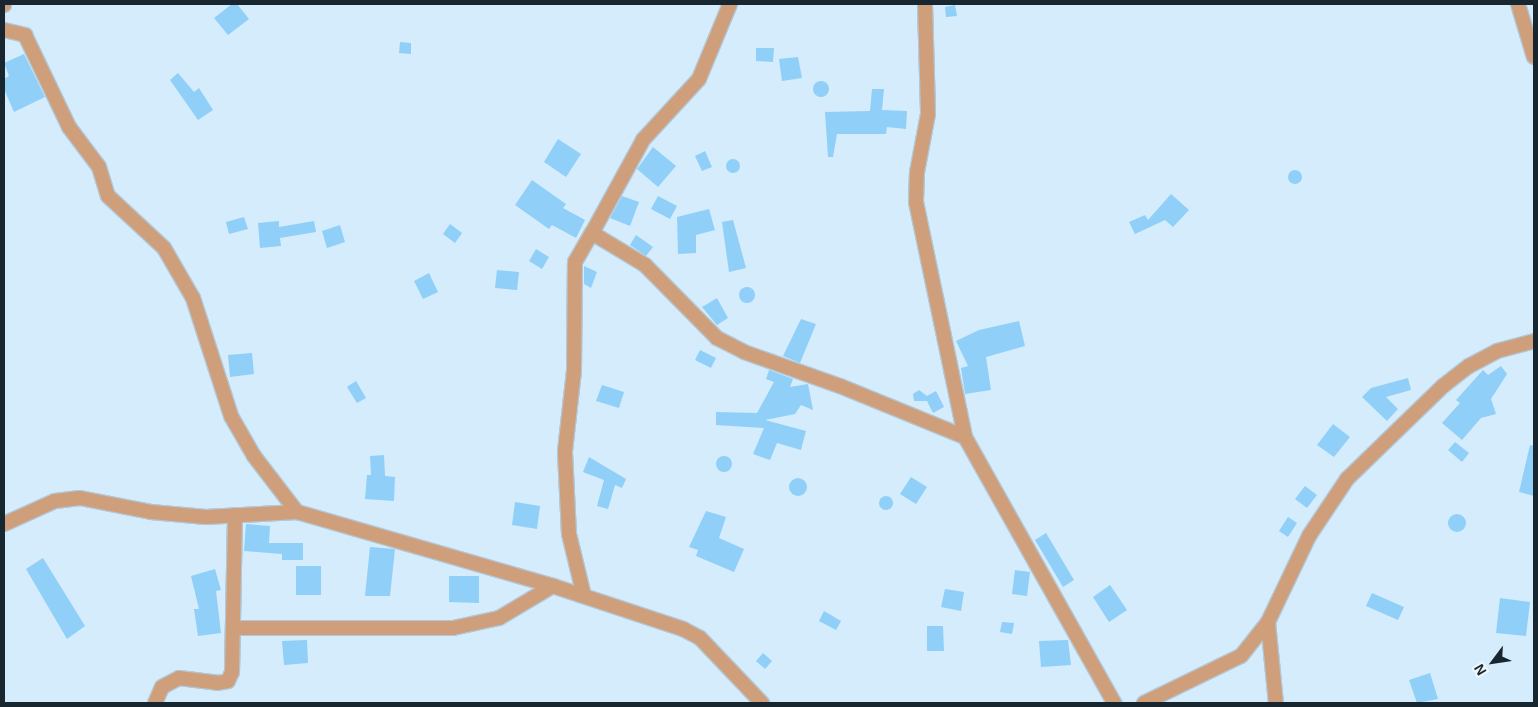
<!DOCTYPE html>
<style>
body{margin:0}
#map{position:relative;width:1538px;height:707px;overflow:hidden;background:#d5ecfc;font-family:Helvetica,sans-serif}
div>[style]{position:absolute}
[style*='--x']{left:calc(var(--x)*1px);top:calc(var(--y)*1px);width:calc(var(--w)*1px);rotate:calc(var(--a)*1deg)}
.building>*{inset:0;background:#90cff7}
.round{border-radius:50%}
.roads{filter:drop-shadow(1px 0 #b3c8d7) drop-shadow(-1px 0 #b3c8d7) drop-shadow(0 1px #b3c8d7) drop-shadow(0 -1px #b3c8d7)}
.street>*{height:14px;margin:-7px;padding:0 7px;transform-origin:7px;border-radius:7px;background:#cf9f7c}
span{translate:-50% -50%;white-space:nowrap;text-align:center;line-height:1.15;-webkit-text-stroke:4px #eff7fc;paint-order:stroke}
.frame{position:absolute;inset:0;border:5px solid #17262f;pointer-events:none}
.north{position:absolute;left:1468px;top:637px;width:50px;height:50px;-webkit-text-stroke:4px #eff7fc;paint-order:stroke;rotate:239deg;font-size:14px;font-weight:700;line-height:20px;text-align:center;color:#17262f}
.north::after{content:'';display:block;margin:auto;width:18px;height:22px;background:#17262f;clip-path:polygon(50% 0,100% 100%,50% 72%,0 100%)}
</style>
<div id="map">
<div class="building">
<div style="clip-path:polygon(232px 4px,237px 4px,249px 19px,228px 35px,214px 18px)"></div>
<div style="clip-path:polygon(955px 5px,957px 16px,946px 17px,945px 7px)"></div>
<div style="clip-path:polygon(400px 42px,411px 43px,411px 54px,399px 53px)"></div>
<div style="clip-path:polygon(756px 48px,774px 48px,773px 62px,756px 61px)"></div>
<div style="clip-path:polygon(24px 54px,45px 97px,14px 112px,4px 89px,4px 79px,9px 76px,4px 63px)"></div>
<div style="clip-path:polygon(798px 57px,802px 78px,782px 81px,779px 59px)"></div>
<div style="clip-path:polygon(178px 73px,194px 92px,199px 88px,213px 110px,198px 120px,170px 80px)"></div>
<div class="round" style="left:813px;top:81px;width:16px;height:16px"></div>
<div style="clip-path:polygon(872px 89px,884px 89px,882px 110px,907px 111px,906px 129px,887px 127px,886px 134px,837px 134px,833px 157px,828px 157px,825px 112px,870px 111px)"></div>
<div style="clip-path:polygon(558px 139px,581px 154px,566px 177px,544px 162px)"></div>
<div style="clip-path:polygon(653px 147px,676px 166px,658px 187px,637px 169px)"></div>
<div style="clip-path:polygon(705px 151px,712px 167px,702px 171px,695px 156px)"></div>
<div class="round" style="left:726px;top:159px;width:14px;height:14px"></div>
<div class="round" style="left:1288px;top:170px;width:14px;height:14px"></div>
<div style="clip-path:polygon(532px 180px,566px 204px,563px 208px,585px 220px,576px 238px,552px 225px,549px 229px,515px 205px)"></div>
<div style="clip-path:polygon(1171px 194px,1189px 210px,1173px 227px,1165px 220px,1135px 234px,1129px 222px,1145px 215px,1148px 220px)"></div>
<div style="clip-path:polygon(622px 196px,639px 202px,630px 226px,610px 218px)"></div>
<div style="clip-path:polygon(658px 196px,677px 206px,670px 219px,651px 209px)"></div>
<div style="clip-path:polygon(709px 209px,715px 230px,696px 235px,696px 253px,678px 254px,677px 217px)"></div>
<div style="clip-path:polygon(244px 217px,248px 229px,229px 234px,226px 222px)"></div>
<div style="clip-path:polygon(733px 220px,746px 268px,729px 272px,722px 222px)"></div>
<div style="clip-path:polygon(279px 221px,279px 227px,314px 221px,316px 232px,280px 238px,281px 246px,260px 248px,258px 223px)"></div>
<div style="clip-path:polygon(450px 224px,462px 233px,455px 243px,443px 234px)"></div>
<div style="clip-path:polygon(340px 225px,345px 242px,327px 248px,322px 231px)"></div>
<div style="clip-path:polygon(636px 235px,653px 247px,646px 256px,630px 245px)"></div>
<div style="clip-path:polygon(536px 249px,549px 257px,542px 269px,529px 261px)"></div>
<div style="clip-path:polygon(584px 266px,597px 272px,591px 288px,584px 284px)"></div>
<div style="clip-path:polygon(497px 270px,519px 272px,517px 290px,495px 288px)"></div>
<div style="clip-path:polygon(429px 273px,438px 292px,423px 299px,414px 281px)"></div>
<div class="round" style="left:739px;top:287px;width:16px;height:16px"></div>
<div style="clip-path:polygon(717px 298px,728px 318px,717px 325px,702px 307px)"></div>
<div style="clip-path:polygon(801px 319px,816px 324px,800px 363px,783px 356px)"></div>
<div style="clip-path:polygon(1019px 321px,1025px 346px,986px 357px,991px 390px,965px 394px,961px 368px,968px 366px,956px 341px,979px 330px)"></div>
<div style="clip-path:polygon(700px 350px,716px 358px,711px 368px,695px 360px)"></div>
<div style="clip-path:polygon(252px 353px,254px 374px,230px 377px,228px 355px)"></div>
<div style="clip-path:polygon(1501px 366px,1507px 374px,1491px 399px,1496px 414px,1481px 418px,1462px 440px,1442px 423px,1460px 403px,1456px 400px,1483px 370px,1488px 375px)"></div>
<div style="clip-path:polygon(769px 370px,793px 379px,790px 387px,808px 384px,813px 410px,801px 405px,795px 414px,765px 420px,806px 431px,801px 450px,777px 443px,770px 460px,753px 454px,764px 428px,716px 425px,716px 412px,757px 413px,774px 382px,766px 379px)"></div>
<div style="clip-path:polygon(1408px 378px,1411px 390px,1386px 397px,1398px 409px,1387px 421px,1362px 397px,1371px 388px)"></div>
<div style="clip-path:polygon(356px 381px,366px 398px,357px 403px,347px 387px)"></div>
<div style="clip-path:polygon(602px 385px,624px 392px,619px 408px,596px 401px)"></div>
<div style="clip-path:polygon(919px 390px,927px 396px,936px 391px,944px 407px,933px 413px,927px 401px,914px 401px,913px 394px)"></div>
<div style="clip-path:polygon(1333px 424px,1350px 437px,1334px 457px,1317px 445px)"></div>
<div style="clip-path:polygon(1455px 442px,1469px 453px,1462px 462px,1448px 450px)"></div>
<div style="clip-path:polygon(1530px 445px,1534px 446px,1534px 496px,1519px 492px)"></div>
<div style="clip-path:polygon(384px 455px,385px 476px,395px 477px,394px 501px,365px 499px,367px 475px,371px 475px,370px 456px)"></div>
<div class="round" style="left:716px;top:456px;width:16px;height:16px"></div>
<div style="clip-path:polygon(589px 457px,626px 479px,622px 488px,615px 485px,608px 509px,597px 506px,604px 480px,583px 472px)"></div>
<div style="clip-path:polygon(911px 477px,927px 487px,916px 504px,900px 494px)"></div>
<div class="round" style="left:789px;top:478px;width:18px;height:18px"></div>
<div style="clip-path:polygon(1305px 486px,1317px 495px,1307px 508px,1295px 499px)"></div>
<div class="round" style="left:879px;top:496px;width:14px;height:14px"></div>
<div style="clip-path:polygon(515px 502px,540px 506px,537px 529px,512px 525px)"></div>
<div style="clip-path:polygon(706px 511px,726px 517px,719px 538px,744px 549px,734px 572px,696px 556px,698px 550px,689px 547px)"></div>
<div class="round" style="left:1448px;top:514px;width:18px;height:18px"></div>
<div style="clip-path:polygon(1288px 517px,1297px 523px,1288px 537px,1279px 531px)"></div>
<div style="clip-path:polygon(246px 524px,270px 526px,269px 543px,303px 543px,303px 560px,282px 560px,282px 554px,244px 551px)"></div>
<div style="clip-path:polygon(1046px 533px,1074px 580px,1063px 587px,1035px 540px)"></div>
<div style="clip-path:polygon(370px 547px,395px 549px,390px 596px,365px 596px)"></div>
<div style="clip-path:polygon(43px 558px,85px 626px,67px 639px,26px 569px)"></div>
<div style="clip-path:polygon(296px 566px,321px 566px,321px 595px,296px 595px)"></div>
<div style="clip-path:polygon(215px 569px,221px 590px,216px 591px,221px 633px,198px 636px,194px 609px,199px 609px,191px 576px)"></div>
<div style="clip-path:polygon(1015px 570px,1030px 572px,1027px 596px,1012px 594px)"></div>
<div style="clip-path:polygon(449px 576px,479px 576px,479px 603px,449px 602px)"></div>
<div style="clip-path:polygon(1110px 585px,1127px 610px,1109px 622px,1093px 597px)"></div>
<div style="clip-path:polygon(945px 589px,964px 592px,961px 611px,941px 607px)"></div>
<div style="clip-path:polygon(1372px 593px,1404px 607px,1398px 620px,1366px 606px)"></div>
<div style="clip-path:polygon(1500px 598px,1530px 602px,1526px 636px,1496px 633px)"></div>
<div style="clip-path:polygon(824px 611px,841px 621px,836px 630px,819px 621px)"></div>
<div style="clip-path:polygon(1002px 622px,1014px 623px,1012px 634px,1000px 632px)"></div>
<div style="clip-path:polygon(927px 626px,943px 626px,944px 651px,927px 651px)"></div>
<div style="clip-path:polygon(307px 640px,308px 663px,284px 665px,282px 641px)"></div>
<div style="clip-path:polygon(1068px 640px,1071px 665px,1041px 667px,1039px 641px)"></div>
<div style="clip-path:polygon(763px 653px,772px 661px,765px 669px,756px 661px)"></div>
<div style="clip-path:polygon(1430px 673px,1438px 699px,1417px 703px,1409px 680px)"></div>
</div>
<div class="roads">
<div class="street">
<div style="--x:730;--y:4;--w:81;--a:112.5"></div>
<div style="--x:699;--y:79;--w:83;--a:132.6"></div>
<div style="--x:643;--y:140;--w:106;--a:118.7"></div>
<div style="--x:592;--y:233;--w:62;--a:31.1"></div>
<div style="--x:645;--y:265;--w:103;--a:45.4"></div>
<div style="--x:717;--y:338;--w:30;--a:27"></div>
<div style="--x:744;--y:352;--w:102;--a:19.5"></div>
<div style="--x:840;--y:386;--w:135;--a:22.2"></div>
<div style="--x:965;--y:437;--w:305;--a:60.7"></div>
<div style="--x:925;--y:4;--w:110;--a:88.4"></div>
<div style="--x:928;--y:114;--w:59;--a:100.7"></div>
<div style="--x:917;--y:172;--w:30;--a:92"></div>
<div style="--x:916;--y:202;--w:240;--a:78.2"></div>
<div style="--x:1518;--y:4;--w:55;--a:73.2"></div>
<div style="--x:4;--y:5;--w:1;--a:-90"></div>
<div style="--x:4;--y:30;--w:22;--a:13"></div>
<div style="--x:25;--y:35;--w:102;--a:64.4"></div>
<div style="--x:69;--y:127;--w:50;--a:53.1"></div>
<div style="--x:99;--y:167;--w:30;--a:73"></div>
<div style="--x:108;--y:196;--w:76;--a:42.9"></div>
<div style="--x:164;--y:248;--w:58;--a:59.9"></div>
<div style="--x:193;--y:298;--w:124;--a:72.1"></div>
<div style="--x:231;--y:416;--w:46;--a:60.1"></div>
<div style="--x:254;--y:456;--w:71;--a:52.5"></div>
<div style="--x:4;--y:524;--w:56;--a:-24.3"></div>
<div style="--x:55;--y:501;--w:25;--a:-7"></div>
<div style="--x:80;--y:498;--w:72;--a:11.2"></div>
<div style="--x:151;--y:512;--w:55;--a:5.2"></div>
<div style="--x:206;--y:517;--w:91;--a:-3.1"></div>
<div style="--x:297;--y:512;--w:266;--a:16.1"></div>
<div style="--x:553;--y:586;--w:137;--a:18.3"></div>
<div style="--x:683;--y:629;--w:19;--a:28"></div>
<div style="--x:700;--y:638;--w:90;--a:46.4"></div>
<div style="--x:584;--y:596;--w:64;--a:-103.6"></div>
<div style="--x:569;--y:534;--w:83;--a:-92.8"></div>
<div style="--x:565;--y:451;--w:81;--a:-83.6"></div>
<div style="--x:574;--y:371;--w:109;--a:-89.5"></div>
<div style="--x:575;--y:262;--w:34;--a:-60"></div>
<div style="--x:1268;--y:622;--w:81;--a:84.4"></div>
<div style="--x:233;--y:628;--w:220;--a:0"></div>
<div style="--x:453;--y:628;--w:47;--a:-12.3"></div>
<div style="--x:499;--y:618;--w:63;--a:-30.7"></div>
<div style="--x:155;--y:703;--w:17;--a:-66"></div>
<div style="--x:162;--y:687;--w:19;--a:-28"></div>
<div style="--x:179;--y:678;--w:39;--a:7"></div>
<div style="--x:218;--y:683;--w:10;--a:-11"></div>
<div style="--x:228;--y:681;--w:10;--a:-66"></div>
<div style="--x:232;--y:672;--w:157;--a:-88.9"></div>
<div style="--x:1144;--y:703;--w:108;--a:-25.9"></div>
<div style="--x:1241;--y:656;--w:43;--a:-51.5"></div>
<div style="--x:1268;--y:622;--w:95;--a:-64.5"></div>
<div style="--x:1309;--y:536;--w:69;--a:-56.3"></div>
<div style="--x:1347;--y:479;--w:134;--a:-44.1"></div>
<div style="--x:1443;--y:386;--w:33;--a:-38"></div>
<div style="--x:1469;--y:366;--w:32;--a:-28"></div>
<div style="--x:1497;--y:351;--w:38;--a:-15"></div>
</div>
</div>
<div class="frame"></div>
<div class="north">N</div>
</div>
